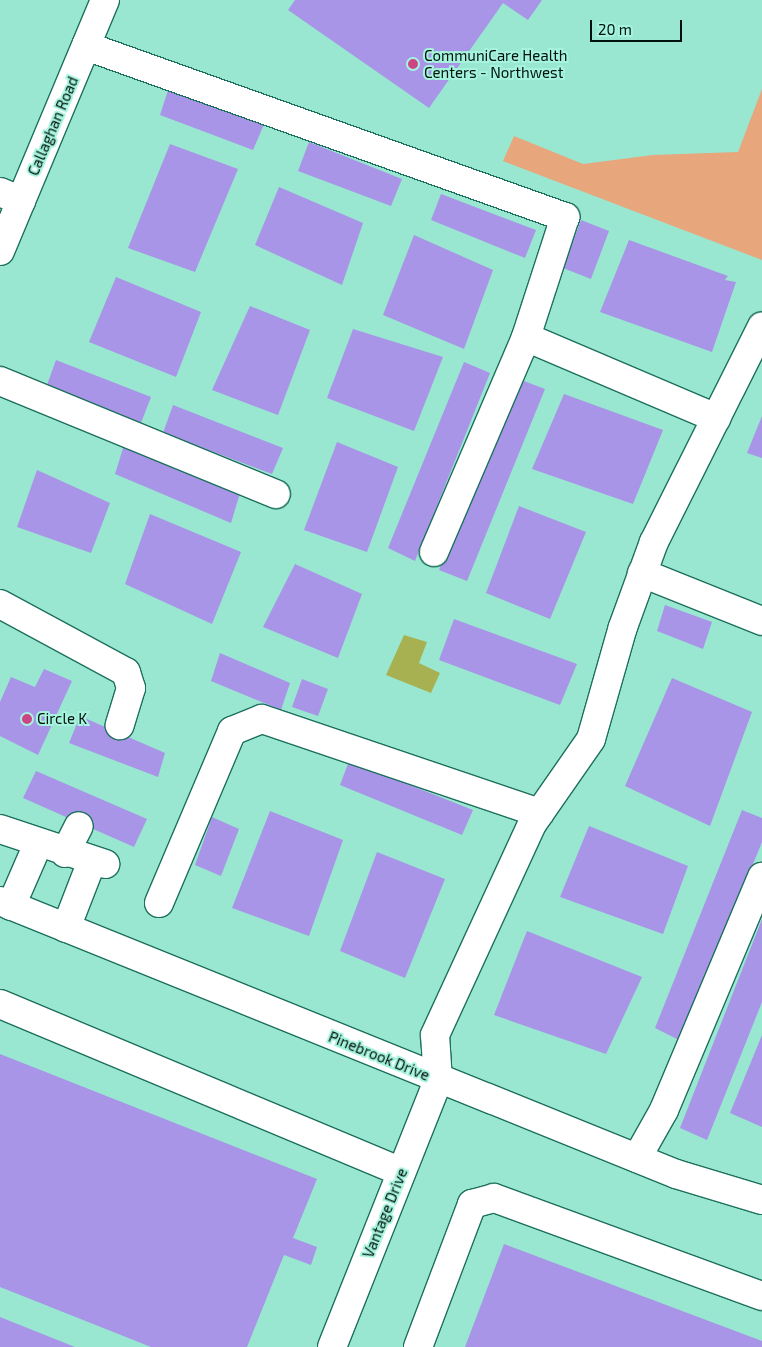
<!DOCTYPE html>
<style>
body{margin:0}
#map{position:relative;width:762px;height:1347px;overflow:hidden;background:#99e7d0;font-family:"Exo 2",sans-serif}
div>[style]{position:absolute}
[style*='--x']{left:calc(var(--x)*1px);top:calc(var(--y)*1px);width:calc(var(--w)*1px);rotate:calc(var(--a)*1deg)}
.green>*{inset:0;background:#e7a67b}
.water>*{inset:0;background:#a8b151}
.building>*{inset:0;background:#a895e8}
.roads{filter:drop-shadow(1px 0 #1d705d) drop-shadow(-1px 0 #1d705d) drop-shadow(0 1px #1d705d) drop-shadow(0 -1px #1d705d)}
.minor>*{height:28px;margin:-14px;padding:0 14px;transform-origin:14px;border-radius:14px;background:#fff}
.major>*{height:28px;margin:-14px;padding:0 14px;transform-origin:14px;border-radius:14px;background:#fff}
.dots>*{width:14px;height:14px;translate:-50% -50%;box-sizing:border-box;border:2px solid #a6f4dd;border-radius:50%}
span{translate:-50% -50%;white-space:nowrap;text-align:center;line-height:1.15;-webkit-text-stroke:4px #a6f4dd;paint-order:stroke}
.poi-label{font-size:15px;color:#00120c}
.left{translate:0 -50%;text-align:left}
.street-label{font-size:15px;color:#00120c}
.scale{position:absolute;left:590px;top:20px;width:92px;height:22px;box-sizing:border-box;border:2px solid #00120c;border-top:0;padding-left:6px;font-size:15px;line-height:18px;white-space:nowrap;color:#00120c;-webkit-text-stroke:4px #a6f4dd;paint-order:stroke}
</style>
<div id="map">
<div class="green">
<div style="clip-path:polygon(762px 89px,762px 260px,503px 161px,514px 136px,583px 164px,653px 155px,738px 152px)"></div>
</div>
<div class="water">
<div style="clip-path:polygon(404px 635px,427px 642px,419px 663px,440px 673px,431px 693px,386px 675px)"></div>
</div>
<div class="building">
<div style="clip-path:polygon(295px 0,542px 0,528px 20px,503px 3px,429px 108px,288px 10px)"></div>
<div style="clip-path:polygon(170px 84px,265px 122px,253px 150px,160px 115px)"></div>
<div style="clip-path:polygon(309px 142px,402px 179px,391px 206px,298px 171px)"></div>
<div style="clip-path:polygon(170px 144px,238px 169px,195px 272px,128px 248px)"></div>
<div style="clip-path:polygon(279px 187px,363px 223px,342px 285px,255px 245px)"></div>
<div style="clip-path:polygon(441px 194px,536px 230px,525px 258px,431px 220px)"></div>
<div style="clip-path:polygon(581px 220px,609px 231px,591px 279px,563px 268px)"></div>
<div style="clip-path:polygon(414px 235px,493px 270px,464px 349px,383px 315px)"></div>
<div style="clip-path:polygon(629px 240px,728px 276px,725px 280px,736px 282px,712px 352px,600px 312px)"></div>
<div style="clip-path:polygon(116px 277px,201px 312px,176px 377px,89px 342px)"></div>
<div style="clip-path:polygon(250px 306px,310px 330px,278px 415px,212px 390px)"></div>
<div style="clip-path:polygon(353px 329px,443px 357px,414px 431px,327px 398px)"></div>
<div style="clip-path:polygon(56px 360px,151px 397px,141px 423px,47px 385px)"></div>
<div style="clip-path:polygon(464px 362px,490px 373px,415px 561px,388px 548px)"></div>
<div style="clip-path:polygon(516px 378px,545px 389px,467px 581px,439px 570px)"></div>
<div style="clip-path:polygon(564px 394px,663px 430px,633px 504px,532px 469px)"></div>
<div style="clip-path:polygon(173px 405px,283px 448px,272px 474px,163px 433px)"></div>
<div style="clip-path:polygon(762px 416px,762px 458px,747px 453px)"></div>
<div style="clip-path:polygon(337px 442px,398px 467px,367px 552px,304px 530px)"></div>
<div style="clip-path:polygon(124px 445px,240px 493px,231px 523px,115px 474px)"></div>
<div style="clip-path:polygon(37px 470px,110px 503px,91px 553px,17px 527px)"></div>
<div style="clip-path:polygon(519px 506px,586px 532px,550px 619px,486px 593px)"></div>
<div style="clip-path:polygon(150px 514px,241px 552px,212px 624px,125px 584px)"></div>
<div style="clip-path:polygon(295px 564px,362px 594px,338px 658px,263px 627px)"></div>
<div style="clip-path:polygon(665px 605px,712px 622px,703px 649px,657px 631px)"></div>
<div style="clip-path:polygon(454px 619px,577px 664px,560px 705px,439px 660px)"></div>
<div style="clip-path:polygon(220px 653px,290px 683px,281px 710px,211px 681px)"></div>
<div style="clip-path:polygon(44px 669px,72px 681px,38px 755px,0 736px,0 702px,11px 677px,35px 687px)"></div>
<div style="clip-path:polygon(672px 678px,752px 712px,710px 826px,625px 786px)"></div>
<div style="clip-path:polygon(302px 679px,328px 689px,318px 716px,292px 707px)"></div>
<div style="clip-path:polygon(80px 716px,165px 753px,158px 777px,69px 743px)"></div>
<div style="clip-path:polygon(349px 761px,473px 810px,462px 835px,340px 785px)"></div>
<div style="clip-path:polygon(36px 771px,147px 819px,134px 847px,23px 798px)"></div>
<div style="clip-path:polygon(742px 810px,762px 818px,762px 842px,681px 1041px,655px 1028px)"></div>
<div style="clip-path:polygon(270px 811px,343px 840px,309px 936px,232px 908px)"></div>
<div style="clip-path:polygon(212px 817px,239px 829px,221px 876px,195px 865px)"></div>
<div style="clip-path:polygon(589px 826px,688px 866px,663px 934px,560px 897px)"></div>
<div style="clip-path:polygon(377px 852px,445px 879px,405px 978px,340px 951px)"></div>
<div style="clip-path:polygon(762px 919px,762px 1002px,707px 1140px,680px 1128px)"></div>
<div style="clip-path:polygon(527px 931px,642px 977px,606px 1054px,494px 1015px)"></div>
<div style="clip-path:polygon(762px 1035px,762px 1127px,730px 1113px)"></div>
<div style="clip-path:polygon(0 1054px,317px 1179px,293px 1238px,317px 1247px,311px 1265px,284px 1255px,247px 1347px,151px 1347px,0 1287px)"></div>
<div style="clip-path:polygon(504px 1244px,762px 1341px,762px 1347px,465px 1347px)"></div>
<div style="clip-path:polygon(0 1317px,75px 1347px,0 1347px)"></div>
</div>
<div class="roads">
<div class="minor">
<div style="--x:86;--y:46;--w:509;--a:19.65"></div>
<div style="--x:565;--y:217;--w:126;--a:108"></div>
<div style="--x:0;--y:192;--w:23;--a:23"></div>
<div style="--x:0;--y:381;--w:298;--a:22.3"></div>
<div style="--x:434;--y:552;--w:234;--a:-66.8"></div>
<div style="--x:526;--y:337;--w:207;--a:23.1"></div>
<div style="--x:642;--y:573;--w:129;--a:21.8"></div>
<div style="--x:0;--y:604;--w:143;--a:28.4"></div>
<div style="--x:126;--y:672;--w:17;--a:73"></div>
<div style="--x:131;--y:688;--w:39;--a:107"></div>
<div style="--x:0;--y:829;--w:111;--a:18.4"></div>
<div style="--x:65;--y:853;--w:30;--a:-63"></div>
<div style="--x:0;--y:901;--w:729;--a:21.99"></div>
<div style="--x:676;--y:1174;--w:90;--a:16.8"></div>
<div style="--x:159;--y:903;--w:187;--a:-67"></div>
<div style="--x:232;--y:731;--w:32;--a:-22"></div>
<div style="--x:262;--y:719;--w:293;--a:18.7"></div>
<div style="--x:11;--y:906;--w:68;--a:-66.5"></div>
<div style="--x:66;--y:928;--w:72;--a:-68.8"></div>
<div style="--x:0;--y:1004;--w:435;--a:22.7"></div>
<div style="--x:637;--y:1158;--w:55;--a:-60.6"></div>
<div style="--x:664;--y:1110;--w:253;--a:-67.2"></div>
<div style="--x:332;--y:1347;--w:287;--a:-68.3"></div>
<div style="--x:438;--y:1080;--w:45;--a:-93.8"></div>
<div style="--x:435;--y:1035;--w:232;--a:-65.3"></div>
<div style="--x:532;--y:824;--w:103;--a:-55.2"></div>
<div style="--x:591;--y:739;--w:116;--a:-74.1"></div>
<div style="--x:623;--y:627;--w:90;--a:-70"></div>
<div style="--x:654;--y:542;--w:241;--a:-63.4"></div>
<div style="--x:418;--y:1347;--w:153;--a:-69.3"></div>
<div style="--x:472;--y:1204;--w:23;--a:-15"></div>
<div style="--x:494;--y:1198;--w:285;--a:20.1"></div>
</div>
<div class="major">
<div style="--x:0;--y:251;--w:272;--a:-67.3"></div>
</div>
</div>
<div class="dots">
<div style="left:413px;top:64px;background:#cb4587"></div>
<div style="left:27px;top:719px;background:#cb4587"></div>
</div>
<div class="poi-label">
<span class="left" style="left:424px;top:64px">CommuniCare Health<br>Centers - Northwest</span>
<span class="left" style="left:37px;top:719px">Circle K</span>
</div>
<div class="street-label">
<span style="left:53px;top:126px;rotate:-67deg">Callaghan Road</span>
<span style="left:379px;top:1056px;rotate:22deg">Pinebrook Drive</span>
<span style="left:385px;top:1213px;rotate:-68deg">Vantage Drive</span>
</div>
<div class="scale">20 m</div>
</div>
